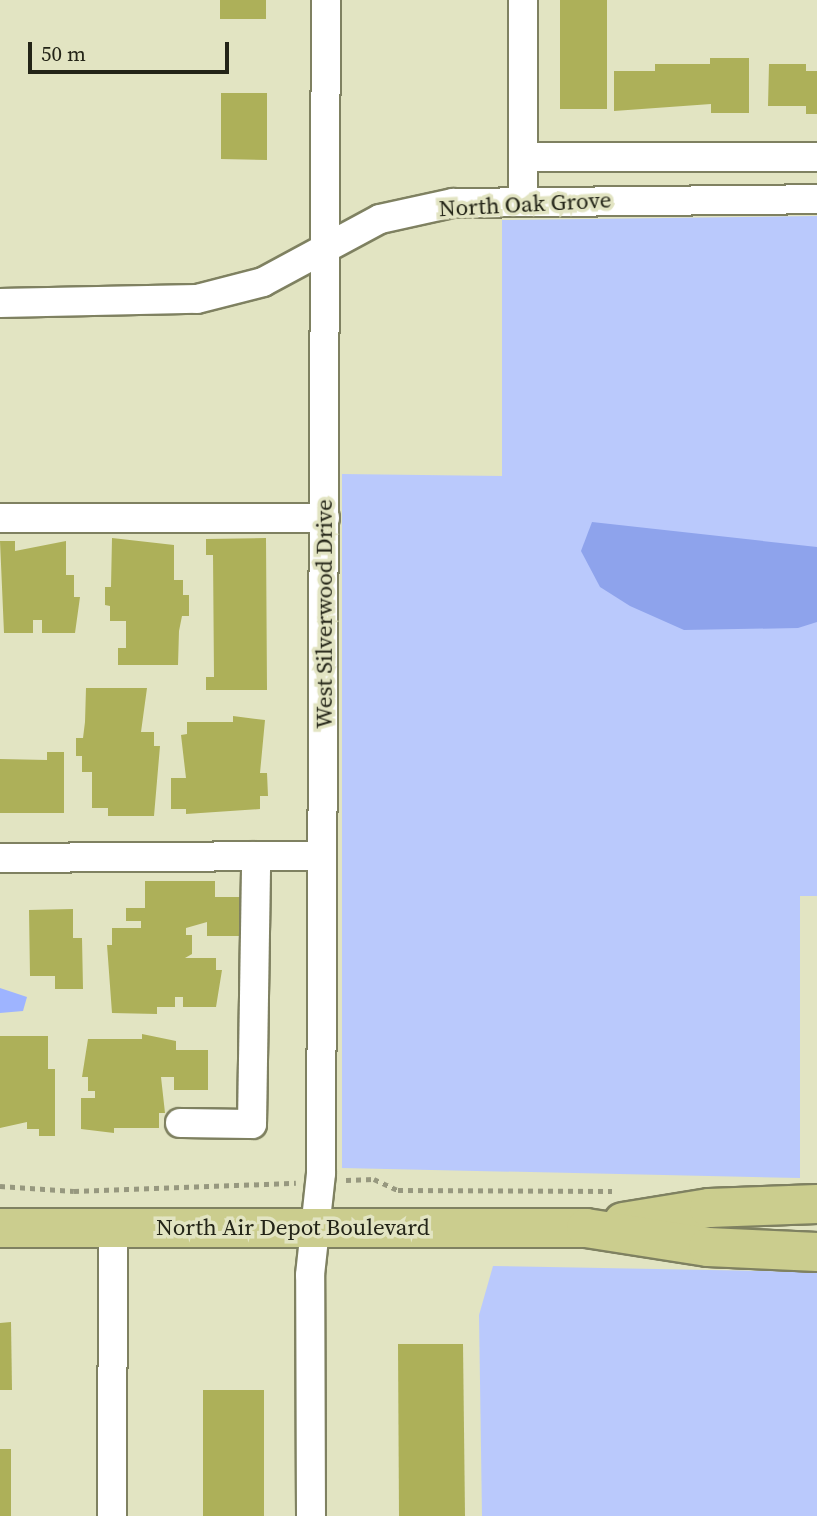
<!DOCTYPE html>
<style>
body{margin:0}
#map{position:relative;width:817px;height:1516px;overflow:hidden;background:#e2e4c2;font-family:"Source Serif 4",serif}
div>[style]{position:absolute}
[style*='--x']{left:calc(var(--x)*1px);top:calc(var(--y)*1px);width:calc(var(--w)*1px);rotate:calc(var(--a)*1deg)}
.green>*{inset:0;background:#bac9fc}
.forest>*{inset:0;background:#8ea3ec}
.water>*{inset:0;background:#9eb4ff}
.building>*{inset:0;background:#adb059}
.path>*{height:4.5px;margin-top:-2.25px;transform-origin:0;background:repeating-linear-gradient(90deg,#97987f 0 5px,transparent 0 10px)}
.roads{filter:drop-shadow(2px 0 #7f8161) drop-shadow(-2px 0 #7f8161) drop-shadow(0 2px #7f8161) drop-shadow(0 -2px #7f8161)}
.minor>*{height:28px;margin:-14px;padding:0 14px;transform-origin:14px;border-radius:14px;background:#fff}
.primary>*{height:38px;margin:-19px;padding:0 19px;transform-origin:19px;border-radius:19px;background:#cbcd8e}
span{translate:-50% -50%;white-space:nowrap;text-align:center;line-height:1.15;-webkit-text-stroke:7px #e2e4c2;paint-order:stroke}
.street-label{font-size:23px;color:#232417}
.scale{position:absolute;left:28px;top:42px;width:201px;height:32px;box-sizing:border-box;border:4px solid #232417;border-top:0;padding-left:9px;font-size:21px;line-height:24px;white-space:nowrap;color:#232417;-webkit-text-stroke:5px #e2e4c2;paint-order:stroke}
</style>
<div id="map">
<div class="green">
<div style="clip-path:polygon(817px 216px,817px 896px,800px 896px,800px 1178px,342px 1168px,342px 474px,502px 476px,502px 220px)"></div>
<div style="clip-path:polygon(493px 1266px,817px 1272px,817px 1516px,482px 1516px,479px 1315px)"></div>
</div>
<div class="forest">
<div style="clip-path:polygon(592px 522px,817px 547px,817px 622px,798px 628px,684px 630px,630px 606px,600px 587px,581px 551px)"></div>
</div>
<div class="water">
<div style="clip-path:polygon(0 988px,27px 997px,23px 1011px,0 1013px)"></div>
</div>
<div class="building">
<div style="clip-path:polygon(220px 0,266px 0,266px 19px,220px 19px)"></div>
<div style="clip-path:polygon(560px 0,607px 0,607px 109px,560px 109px)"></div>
<div style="clip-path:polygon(710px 58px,749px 58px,749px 113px,711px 113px,711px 104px,614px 111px,614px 71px,655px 71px,655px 64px,710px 64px)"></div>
<div style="clip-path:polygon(769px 64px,806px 64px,806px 71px,817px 71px,817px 114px,806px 114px,806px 106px,768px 106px)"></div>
<div style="clip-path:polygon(221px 93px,267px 93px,267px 160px,221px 159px)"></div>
<div style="clip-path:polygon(112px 538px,174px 545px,174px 580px,183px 580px,183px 595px,189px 595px,189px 616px,182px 616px,179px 631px,178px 665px,118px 665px,118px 648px,126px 648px,126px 621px,110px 621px,110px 606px,105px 605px,105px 587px,111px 587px)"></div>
<div style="clip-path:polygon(266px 538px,267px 690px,206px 690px,206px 677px,214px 677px,213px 555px,206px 555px,206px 539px)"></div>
<div style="clip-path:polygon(0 541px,15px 541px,15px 551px,66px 541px,66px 575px,74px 575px,74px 597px,80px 597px,75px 633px,42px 633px,42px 620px,33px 620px,33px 633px,4px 633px)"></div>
<div style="clip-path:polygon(86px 688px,147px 688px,141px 732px,154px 732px,154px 746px,160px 746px,154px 816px,108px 816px,108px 808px,92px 808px,92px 772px,82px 772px,82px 756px,76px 756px,76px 738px,83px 738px,85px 722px)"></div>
<div style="clip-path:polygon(233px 716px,265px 720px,260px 773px,267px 773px,268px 796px,260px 796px,260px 809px,186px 814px,186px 809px,171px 809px,171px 778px,186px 778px,181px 735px,187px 734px,187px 722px,233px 722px)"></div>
<div style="clip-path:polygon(47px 752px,64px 752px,64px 813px,0 813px,0 759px,47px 760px)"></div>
<div style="clip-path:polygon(145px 881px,215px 881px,215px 897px,241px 897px,241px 936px,207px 936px,207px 922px,186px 928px,186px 935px,192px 935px,192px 954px,185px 958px,216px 958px,216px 970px,222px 970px,216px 1007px,183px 1007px,183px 997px,175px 997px,175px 1007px,157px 1007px,157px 1014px,112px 1013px,107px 945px,112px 945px,112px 928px,141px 928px,141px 921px,126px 921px,126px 908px,145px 908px)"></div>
<div style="clip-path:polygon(73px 909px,73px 938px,82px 938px,83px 989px,55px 989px,55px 976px,30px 976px,29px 910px)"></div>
<div style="clip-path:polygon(142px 1034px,176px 1041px,176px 1050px,208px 1050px,208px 1090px,174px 1090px,174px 1077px,161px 1077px,165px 1113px,159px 1113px,159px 1128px,114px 1128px,114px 1133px,81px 1129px,81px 1098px,95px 1098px,95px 1091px,88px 1091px,88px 1077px,82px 1077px,88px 1039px,142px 1039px)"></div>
<div style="clip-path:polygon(0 1036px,48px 1036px,48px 1069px,55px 1069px,55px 1136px,39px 1136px,39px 1129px,27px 1129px,27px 1122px,0 1128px)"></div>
<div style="clip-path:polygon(11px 1322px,12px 1390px,0 1390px,0 1323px)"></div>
<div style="clip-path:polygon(398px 1344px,463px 1344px,465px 1516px,399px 1516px)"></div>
<div style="clip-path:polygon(203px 1390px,264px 1390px,264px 1516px,203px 1516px)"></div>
<div style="clip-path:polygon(0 1449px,11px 1449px,11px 1516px,0 1516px)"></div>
</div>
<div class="path">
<div style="--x:346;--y:1180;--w:28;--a:-2"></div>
<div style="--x:374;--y:1179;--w:26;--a:25"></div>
<div style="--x:398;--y:1190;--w:214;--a:0.3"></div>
<div style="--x:0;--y:1186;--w:74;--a:3.9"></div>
<div style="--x:74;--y:1191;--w:222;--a:-2.1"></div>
</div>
<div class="roads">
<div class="minor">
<div style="--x:523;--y:157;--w:294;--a:0"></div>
<div style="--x:523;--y:199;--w:199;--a:-90"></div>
<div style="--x:0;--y:303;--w:197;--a:-1.2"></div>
<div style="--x:197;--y:299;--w:68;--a:-14.4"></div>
<div style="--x:263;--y:282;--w:133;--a:-28.3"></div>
<div style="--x:380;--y:219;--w:75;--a:-12.4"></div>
<div style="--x:453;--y:203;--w:364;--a:-0.6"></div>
<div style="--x:0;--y:518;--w:325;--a:0"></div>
<div style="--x:0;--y:858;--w:321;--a:-0.4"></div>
<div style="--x:180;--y:1123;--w:72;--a:0.8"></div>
<div style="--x:252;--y:1124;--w:268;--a:-89.1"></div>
<div style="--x:112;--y:1516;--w:289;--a:-89.8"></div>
<div style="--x:311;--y:1516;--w:241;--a:-90.2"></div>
<div style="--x:310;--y:1275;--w:103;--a:-83.8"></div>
<div style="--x:321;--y:1173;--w:1173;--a:-89.76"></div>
</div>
<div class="primary">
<div style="--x:623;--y:1222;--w:87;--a:-9.2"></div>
<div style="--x:709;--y:1208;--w:108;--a:-2.1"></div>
<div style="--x:0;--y:1228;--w:586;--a:0"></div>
<div style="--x:586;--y:1228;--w:123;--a:8.9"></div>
<div style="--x:708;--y:1247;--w:109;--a:2.6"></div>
</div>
</div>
<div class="street-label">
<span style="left:525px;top:204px;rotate:-3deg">North Oak Grove</span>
<span style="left:324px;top:614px;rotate:-90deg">West Silverwood Drive</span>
<span style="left:293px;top:1227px">North Air Depot Boulevard</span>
</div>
<div class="scale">50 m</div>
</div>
